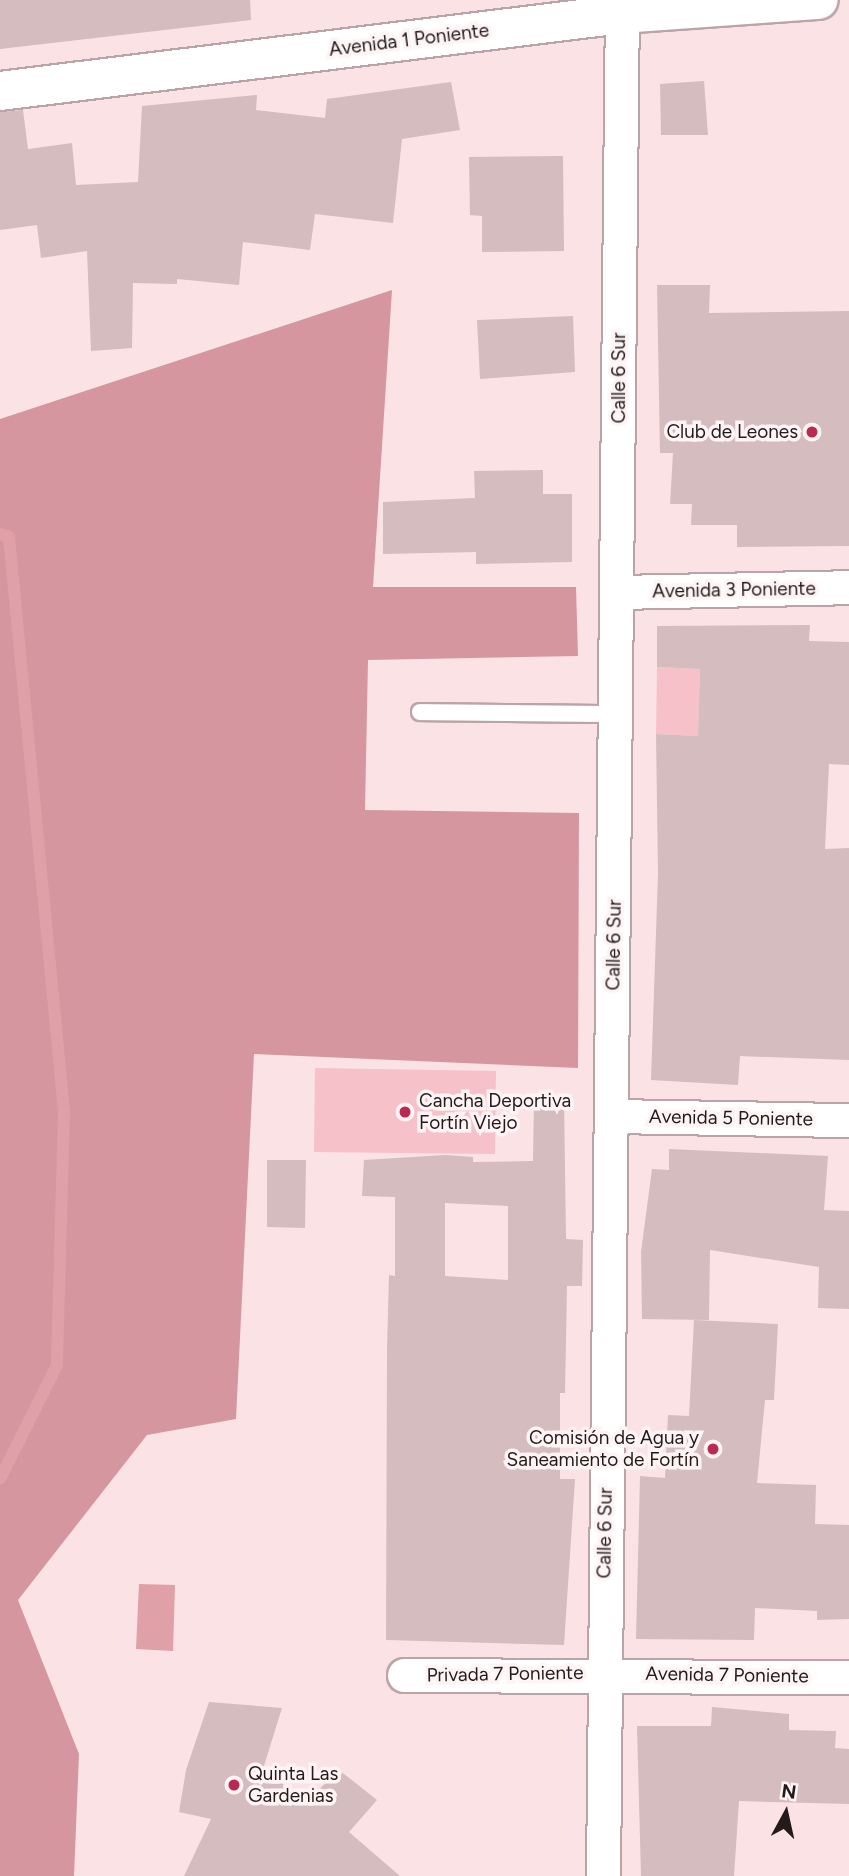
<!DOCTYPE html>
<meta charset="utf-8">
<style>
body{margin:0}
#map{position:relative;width:849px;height:1876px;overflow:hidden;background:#fbe2e5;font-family:Figtree,sans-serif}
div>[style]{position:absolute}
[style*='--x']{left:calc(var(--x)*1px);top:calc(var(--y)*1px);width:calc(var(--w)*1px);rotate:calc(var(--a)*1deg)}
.green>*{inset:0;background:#f6c1c8}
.forest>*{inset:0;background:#d5969f}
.water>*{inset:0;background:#e0a0a8}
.stream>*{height:12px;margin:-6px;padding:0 6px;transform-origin:6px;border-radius:6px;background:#e0a0a8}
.building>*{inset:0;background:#d4bcbf}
.roads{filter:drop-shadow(2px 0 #bba4a7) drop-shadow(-2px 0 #bba4a7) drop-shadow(0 2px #bba4a7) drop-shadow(0 -2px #bba4a7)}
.lane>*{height:16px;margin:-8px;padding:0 8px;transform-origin:8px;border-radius:8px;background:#fff}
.street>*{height:33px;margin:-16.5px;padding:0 16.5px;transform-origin:16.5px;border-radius:16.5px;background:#fff}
.secondary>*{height:38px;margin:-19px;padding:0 19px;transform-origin:19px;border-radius:19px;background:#fff}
.dots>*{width:19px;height:19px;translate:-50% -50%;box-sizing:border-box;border:4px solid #fef4f5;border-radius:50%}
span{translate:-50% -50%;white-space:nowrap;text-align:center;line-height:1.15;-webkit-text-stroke:7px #fef4f5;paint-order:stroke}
.street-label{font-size:19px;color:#231a1b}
.poi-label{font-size:19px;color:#231a1b}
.right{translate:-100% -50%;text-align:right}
.left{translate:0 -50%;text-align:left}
.north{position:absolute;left:751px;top:1778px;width:70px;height:70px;-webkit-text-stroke:5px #fef4f5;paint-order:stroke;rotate:8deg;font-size:19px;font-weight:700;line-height:28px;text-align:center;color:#231a1b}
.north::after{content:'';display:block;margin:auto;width:24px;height:32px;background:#231a1b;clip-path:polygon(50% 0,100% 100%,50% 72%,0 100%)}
</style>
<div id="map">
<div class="green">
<div style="clip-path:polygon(657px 667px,700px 669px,698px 736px,656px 734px)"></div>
<div style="clip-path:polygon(315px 1068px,496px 1071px,495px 1154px,314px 1152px)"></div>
</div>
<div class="forest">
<div style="clip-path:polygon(392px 290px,373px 587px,576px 587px,578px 656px,368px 660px,365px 810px,579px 813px,578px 1068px,254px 1054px,236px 1419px,147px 1435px,18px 1600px,79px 1754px,74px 1876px,0 1876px,0 419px)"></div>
</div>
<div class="water">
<div style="clip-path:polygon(139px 1584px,175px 1585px,173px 1651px,136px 1649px)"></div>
</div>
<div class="stream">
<div style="--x:0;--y:534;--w:9;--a:18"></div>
<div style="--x:9;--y:537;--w:577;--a:84.53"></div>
<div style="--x:64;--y:1111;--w:254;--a:91.6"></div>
<div style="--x:57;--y:1365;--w:127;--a:116.6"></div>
</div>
<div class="building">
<div style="clip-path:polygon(0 0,250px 0,251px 20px,0 49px)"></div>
<div style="clip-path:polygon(704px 81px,708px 135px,661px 135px,660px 84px)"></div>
<div style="clip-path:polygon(451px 82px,460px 130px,402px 139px,393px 223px,315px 214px,310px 250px,243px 242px,239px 285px,177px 279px,177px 284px,133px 283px,132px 348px,91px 351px,87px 251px,41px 258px,37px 225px,0 230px,0 112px,23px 110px,28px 149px,72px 143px,76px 185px,138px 182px,142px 106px,257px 95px,256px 110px,325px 118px,327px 99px)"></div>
<div style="clip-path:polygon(563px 156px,564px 251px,482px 252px,482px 216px,470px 215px,469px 157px)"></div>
<div style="clip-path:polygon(657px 285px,710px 285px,709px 313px,849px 311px,849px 546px,737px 547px,737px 525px,691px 525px,692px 504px,670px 504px,673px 453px,660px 453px)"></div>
<div style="clip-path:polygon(573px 316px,575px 372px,480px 379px,477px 320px)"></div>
<div style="clip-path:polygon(543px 470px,543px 494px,572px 494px,572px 562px,476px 564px,476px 552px,383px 554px,383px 502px,475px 498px,474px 471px)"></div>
<div style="clip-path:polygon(810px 625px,809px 641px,849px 642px,849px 765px,829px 764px,825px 849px,849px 848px,849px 1060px,740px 1056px,738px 1085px,651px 1080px,658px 874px,656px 734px,698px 736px,700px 669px,657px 667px,657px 626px)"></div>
<div style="clip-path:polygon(evenodd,534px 1098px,564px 1098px,566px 1239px,583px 1240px,582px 1286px,567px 1286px,565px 1393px,560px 1393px,560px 1479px,575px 1479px,564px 1645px,386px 1640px,387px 1349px,389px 1275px,395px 1276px,395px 1197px,362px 1196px,364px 1160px,445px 1155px,473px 1157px,473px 1162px,533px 1161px,534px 1098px,445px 1203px,508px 1206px,508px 1280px,445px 1276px,445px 1203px)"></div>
<div style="clip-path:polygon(669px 1149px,828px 1156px,824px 1210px,849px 1211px,849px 1309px,818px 1308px,819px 1267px,710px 1250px,709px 1320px,642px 1319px,641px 1252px,652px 1169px,669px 1170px)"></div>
<div style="clip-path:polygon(267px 1160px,306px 1160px,305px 1228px,267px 1227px)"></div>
<div style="clip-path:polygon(694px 1320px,778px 1324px,774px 1400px,765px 1400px,757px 1483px,816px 1485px,815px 1524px,849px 1525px,849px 1619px,817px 1620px,817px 1611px,755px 1608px,754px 1640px,636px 1639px,640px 1476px,665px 1478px,668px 1415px,689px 1416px)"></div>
<div style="clip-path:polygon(209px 1702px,282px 1708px,263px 1769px,307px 1801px,339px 1770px,377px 1800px,349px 1832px,400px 1876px,184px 1876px,211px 1819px,179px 1812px,186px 1770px)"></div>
<div style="clip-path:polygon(712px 1707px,789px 1714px,789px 1730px,836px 1731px,835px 1748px,849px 1749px,849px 1804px,739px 1801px,734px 1876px,641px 1876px,637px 1726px,711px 1726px)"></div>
</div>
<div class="roads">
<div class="lane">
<div style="--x:420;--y:712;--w:197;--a:0.6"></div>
</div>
<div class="street">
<div style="--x:618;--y:592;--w:231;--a:-1.2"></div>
<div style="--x:612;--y:1116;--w:237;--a:1"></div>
<div style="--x:404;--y:1675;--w:445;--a:0.3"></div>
<div style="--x:603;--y:1876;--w:1876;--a:-89.42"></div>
</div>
<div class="secondary">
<div style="--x:0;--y:91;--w:627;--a:-7.06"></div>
<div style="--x:622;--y:14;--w:197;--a:-4.1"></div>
</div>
</div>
<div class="dots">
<div style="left:812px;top:432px;background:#b92951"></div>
<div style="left:405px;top:1112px;background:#b92951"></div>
<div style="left:713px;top:1449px;background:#b92951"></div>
<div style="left:234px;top:1785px;background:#b92951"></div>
</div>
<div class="street-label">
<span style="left:409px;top:40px;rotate:-7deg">Avenida 1 Poniente</span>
<span style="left:619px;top:378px;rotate:-90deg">Calle 6 Sur</span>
<span style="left:734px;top:590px;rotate:-1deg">Avenida 3 Poniente</span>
<span style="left:614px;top:945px;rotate:-89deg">Calle 6 Sur</span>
<span style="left:731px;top:1118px;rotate:1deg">Avenida 5 Poniente</span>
<span style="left:605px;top:1533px;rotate:-89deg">Calle 6 Sur</span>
<span style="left:505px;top:1674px;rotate:-1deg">Privada 7 Poniente</span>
<span style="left:727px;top:1675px;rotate:1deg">Avenida 7 Poniente</span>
</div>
<div class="poi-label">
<span class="right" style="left:798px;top:432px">Club de Leones</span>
<span class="left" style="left:419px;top:1112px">Cancha Deportiva<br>Fortín Viejo</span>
<span class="right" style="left:699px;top:1449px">Comisión de Agua y<br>Saneamiento de Fortín</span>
<span class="left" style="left:248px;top:1785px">Quinta Las<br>Gardenias</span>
</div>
<div class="north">N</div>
</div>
